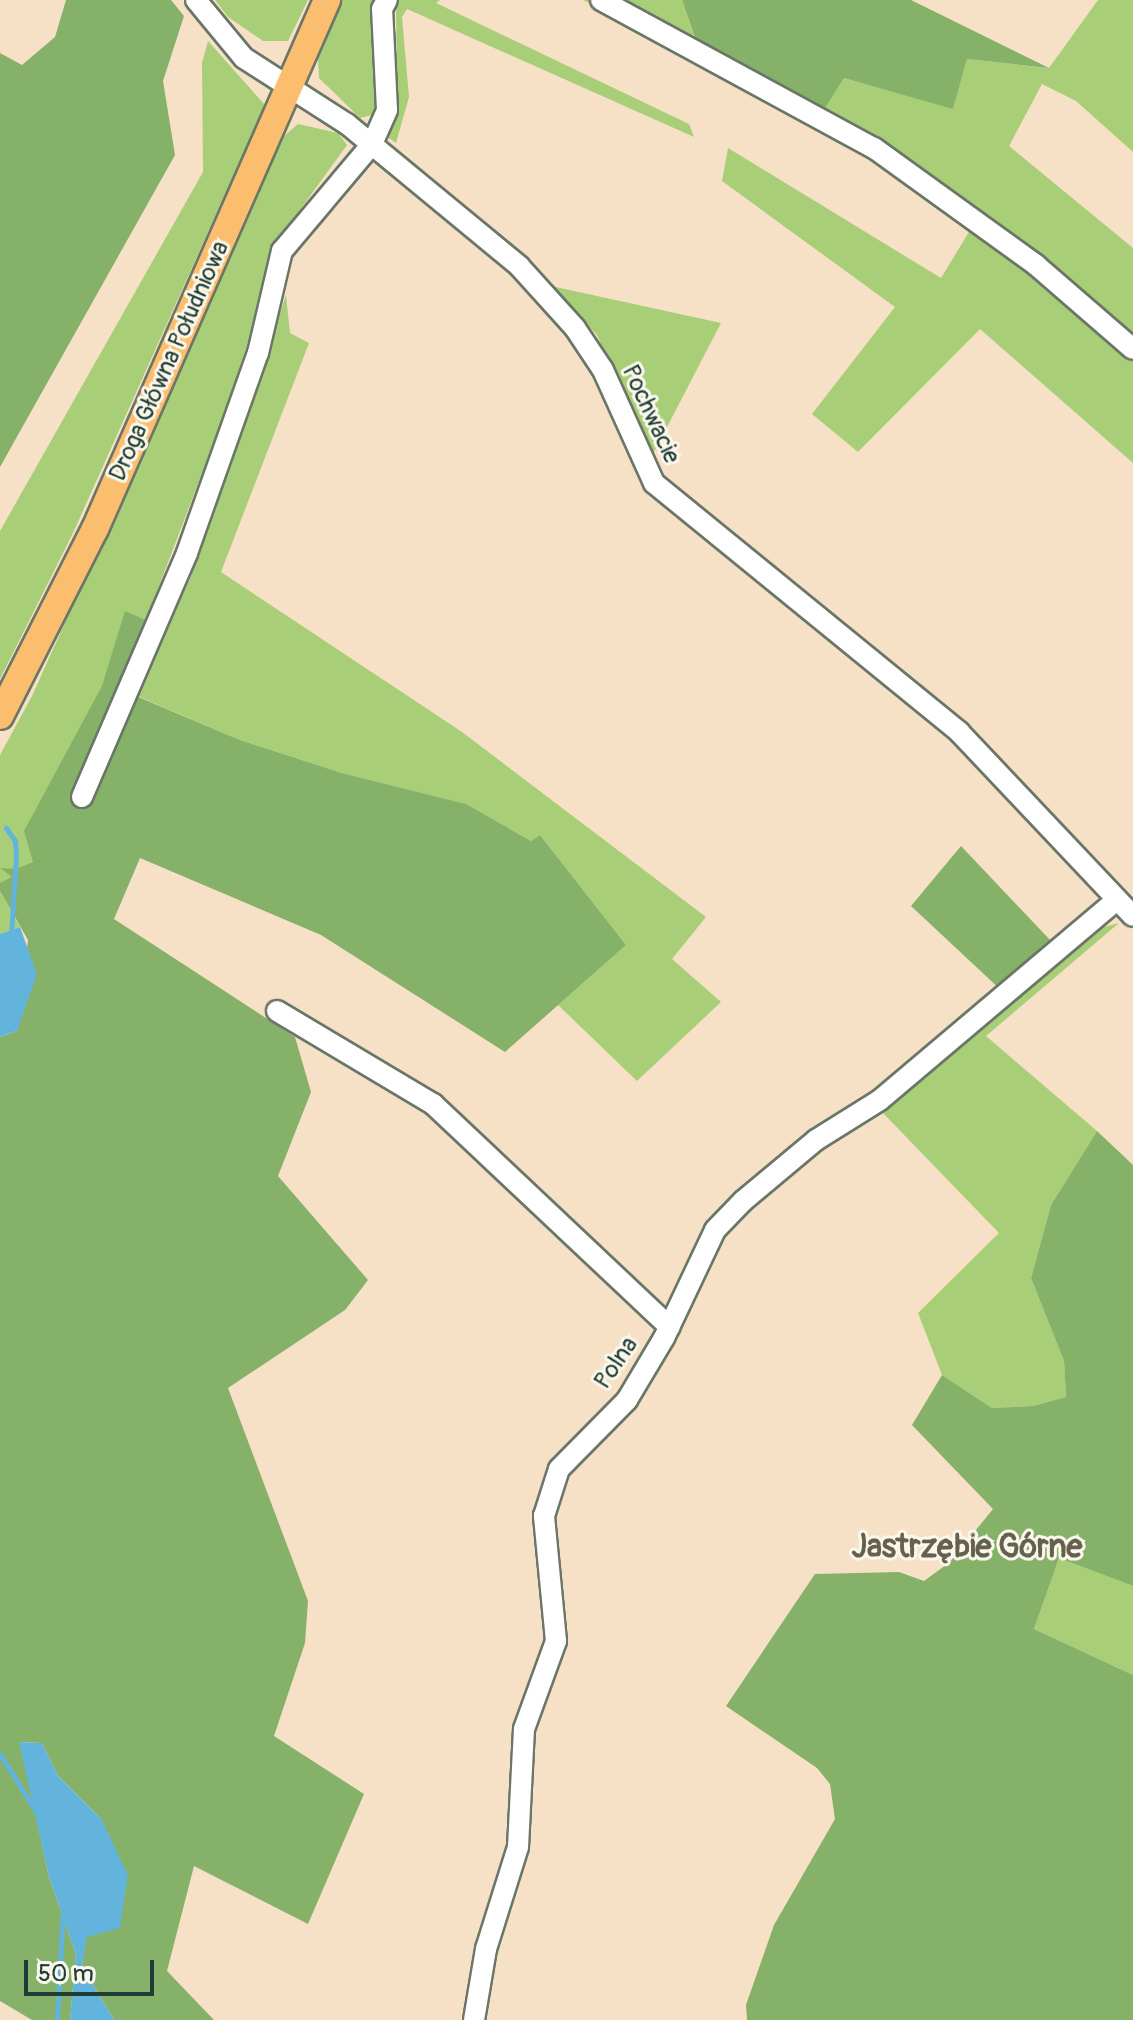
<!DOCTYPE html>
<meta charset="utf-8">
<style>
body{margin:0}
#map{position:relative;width:1133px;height:2020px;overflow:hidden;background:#f6e0c6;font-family:Pangolin,sans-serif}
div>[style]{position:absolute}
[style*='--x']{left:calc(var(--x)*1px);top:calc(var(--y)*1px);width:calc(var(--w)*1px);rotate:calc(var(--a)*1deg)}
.green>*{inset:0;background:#a9ce78}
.forest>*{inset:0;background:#86b168}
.water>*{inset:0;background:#62b4dd}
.stream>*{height:5px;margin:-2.5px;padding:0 2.5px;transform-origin:2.5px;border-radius:2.5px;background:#62b4dd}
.roads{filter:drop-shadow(2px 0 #6a7667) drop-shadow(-2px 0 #6a7667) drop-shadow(0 2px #6a7667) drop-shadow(0 -2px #6a7667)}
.minor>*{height:20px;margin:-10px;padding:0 10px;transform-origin:10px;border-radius:10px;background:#fff}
.major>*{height:26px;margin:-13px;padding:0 13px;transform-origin:13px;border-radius:13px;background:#fbbe6e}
span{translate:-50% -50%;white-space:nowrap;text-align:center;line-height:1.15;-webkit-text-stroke:6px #fbf7ec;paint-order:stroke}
.street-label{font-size:24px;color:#1f3d34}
.district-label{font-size:32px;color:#65624c;font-weight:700}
.scale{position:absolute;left:24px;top:1960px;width:130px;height:36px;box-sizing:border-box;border:4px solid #1f3d34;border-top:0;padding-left:10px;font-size:24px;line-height:28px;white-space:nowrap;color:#1f3d34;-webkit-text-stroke:6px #fbf7ec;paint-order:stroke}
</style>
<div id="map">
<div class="green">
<div style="clip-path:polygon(215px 0,308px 0,288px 41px,263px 41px,228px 17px)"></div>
<div style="clip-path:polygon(341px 0,373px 0,377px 103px,372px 115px,360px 118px,319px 78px,318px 59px)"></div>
<div style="clip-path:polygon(396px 0,440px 0,436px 3px,689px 124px,694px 137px,407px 9px,402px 17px,409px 97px,396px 143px,386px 136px,397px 102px)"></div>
<div style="clip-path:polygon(583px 0,682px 0,701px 57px)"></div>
<div style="clip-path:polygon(1098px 0,1133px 0,1133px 152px,1076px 101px,1042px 84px,1009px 146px,1133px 248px,1133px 341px,821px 114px,844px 78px,953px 108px,967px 59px,1049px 68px)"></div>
<div style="clip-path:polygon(208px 41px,265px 105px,73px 533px,0 679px,0 531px,203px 172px,202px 63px)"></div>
<div style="clip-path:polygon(298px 124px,338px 133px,347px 145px,286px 229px,216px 437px,123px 680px,81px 857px,0 884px,0 755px,32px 696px,284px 136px)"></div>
<div style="clip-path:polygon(728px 148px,941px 278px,972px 227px,1070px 300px,1133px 359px,1133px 463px,980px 329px,858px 452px,812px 414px,895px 307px,722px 181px)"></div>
<div style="clip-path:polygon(551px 286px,721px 323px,652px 456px,597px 335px)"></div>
<div style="clip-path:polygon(286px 295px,290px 333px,309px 343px,221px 572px,462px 732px,706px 917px,672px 959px,721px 1002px,637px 1081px,558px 1005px,626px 945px,540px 835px,531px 841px,465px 804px,342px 773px,240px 740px,135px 695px,190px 579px)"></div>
<div style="clip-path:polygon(0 891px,20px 927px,0 934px)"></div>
<div style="clip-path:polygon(1119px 923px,986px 1036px,1097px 1131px,1051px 1205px,1031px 1278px,1064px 1361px,1066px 1397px,1033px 1406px,992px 1408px,942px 1375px,918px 1313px,999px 1233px,881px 1111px,1100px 928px)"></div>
<div style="clip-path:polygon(1059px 1558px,1133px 1586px,1133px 1675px,1034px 1629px)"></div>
</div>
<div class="forest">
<div style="clip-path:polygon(66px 0,171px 0,184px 16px,163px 81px,175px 155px,0 467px,0 53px,22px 65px,55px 37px)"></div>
<div style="clip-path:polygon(682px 0,911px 0,1049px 68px,967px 59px,953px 109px,844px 78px,813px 127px,705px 67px)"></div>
<div style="clip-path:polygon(125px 611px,166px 629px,136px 696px,240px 740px,342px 773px,466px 804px,531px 841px,540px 835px,626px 945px,505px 1052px,321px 935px,140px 858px,114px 919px,295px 1037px,311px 1092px,278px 1176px,368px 1280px,345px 1310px,228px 1388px,308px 1601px,305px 1643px,274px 1736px,364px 1794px,308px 1924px,194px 1866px,167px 1971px,214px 2020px,114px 2020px,82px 1966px,102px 1820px,58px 1776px,42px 1743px,20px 1742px,49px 1877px,76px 1954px,70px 2020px,32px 2020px,0 2001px,0 1037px,17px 1031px,28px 940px,0 891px,0 883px,12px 877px,0 868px,16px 869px,33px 862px,24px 831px,102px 686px)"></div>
<div style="clip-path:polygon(961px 846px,1051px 941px,1002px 991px,911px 906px)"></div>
<div style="clip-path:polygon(1097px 1131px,1133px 1165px,1133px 1586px,1059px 1558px,1034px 1629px,1133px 1675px,1133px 2020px,747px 2020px,746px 2005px,774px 1925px,835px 1819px,830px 1784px,817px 1768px,726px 1706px,815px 1574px,899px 1572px,924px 1581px,950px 1562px,993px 1509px,912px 1425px,942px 1375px,992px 1408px,1033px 1406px,1066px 1397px,1064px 1361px,1031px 1278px,1051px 1205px)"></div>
</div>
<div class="water">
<div style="clip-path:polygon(20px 927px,37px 974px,17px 1031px,0 1037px,0 934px)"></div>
<div style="clip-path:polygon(19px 1742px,42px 1743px,58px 1776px,102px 1820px,128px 1875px,120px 1928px,87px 1937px,82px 1966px,114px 2020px,70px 2020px,76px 1954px,49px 1877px)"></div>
</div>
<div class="stream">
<div style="--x:6;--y:828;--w:16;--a:55"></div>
<div style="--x:15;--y:841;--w:15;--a:86"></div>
<div style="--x:16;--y:856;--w:80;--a:93.6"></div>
<div style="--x:0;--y:1754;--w:75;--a:58"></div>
<div style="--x:57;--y:2020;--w:111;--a:-86.9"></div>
</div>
<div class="roads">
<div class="minor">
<div style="--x:196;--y:0;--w:75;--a:50.4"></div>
<div style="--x:244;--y:58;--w:122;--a:32.7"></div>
<div style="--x:347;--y:124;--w:223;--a:39.5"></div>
<div style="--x:519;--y:266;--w:84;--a:47.9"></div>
<div style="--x:575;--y:328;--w:50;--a:56.3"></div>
<div style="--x:603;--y:370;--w:124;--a:65.7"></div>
<div style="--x:654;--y:483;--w:394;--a:39.2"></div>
<div style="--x:959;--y:732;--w:253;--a:46.6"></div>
<div style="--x:601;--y:0;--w:311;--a:28.5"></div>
<div style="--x:874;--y:148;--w:200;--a:35.8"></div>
<div style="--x:1036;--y:265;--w:128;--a:40.9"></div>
<div style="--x:82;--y:797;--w:266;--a:-66.7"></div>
<div style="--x:187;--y:553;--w:212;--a:-70.5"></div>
<div style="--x:258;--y:353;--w:105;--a:-76.8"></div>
<div style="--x:282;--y:251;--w:140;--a:-49.9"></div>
<div style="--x:372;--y:144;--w:37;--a:-66"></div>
<div style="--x:387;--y:110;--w:101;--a:-92.8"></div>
<div style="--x:382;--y:9;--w:10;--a:-61"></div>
<div style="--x:277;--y:1011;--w:182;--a:30.8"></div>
<div style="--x:433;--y:1104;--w:325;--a:43.3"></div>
<div style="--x:474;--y:2020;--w:72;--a:-80.4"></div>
<div style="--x:486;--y:1949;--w:107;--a:-72.6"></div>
<div style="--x:518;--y:1847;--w:118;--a:-87.1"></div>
<div style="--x:524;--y:1729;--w:94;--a:-70"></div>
<div style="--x:556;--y:1641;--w:126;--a:-95.5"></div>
<div style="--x:544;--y:1516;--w:49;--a:-72.3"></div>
<div style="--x:559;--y:1469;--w:97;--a:-45.4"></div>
<div style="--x:627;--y:1400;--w:72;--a:-59.2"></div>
<div style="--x:664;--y:1338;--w:119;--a:-64.7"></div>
<div style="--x:715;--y:1230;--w:40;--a:-46"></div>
<div style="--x:743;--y:1201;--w:95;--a:-39.9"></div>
<div style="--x:816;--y:1140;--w:75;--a:-32"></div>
<div style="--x:880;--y:1100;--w:310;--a:-40.2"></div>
</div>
<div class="major">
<div style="--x:0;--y:716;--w:210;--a:-63.1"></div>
<div style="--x:95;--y:529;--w:578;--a:-66.32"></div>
</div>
</div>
<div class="street-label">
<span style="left:169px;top:361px;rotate:-66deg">Droga Główna Południowa</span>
<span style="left:651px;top:414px;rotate:65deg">Pochwacie</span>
<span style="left:616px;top:1363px;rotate:-56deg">Polna</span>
</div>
<div class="district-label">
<span style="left:967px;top:1547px">Jastrzębie Górne</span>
</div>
<div class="scale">50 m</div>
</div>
